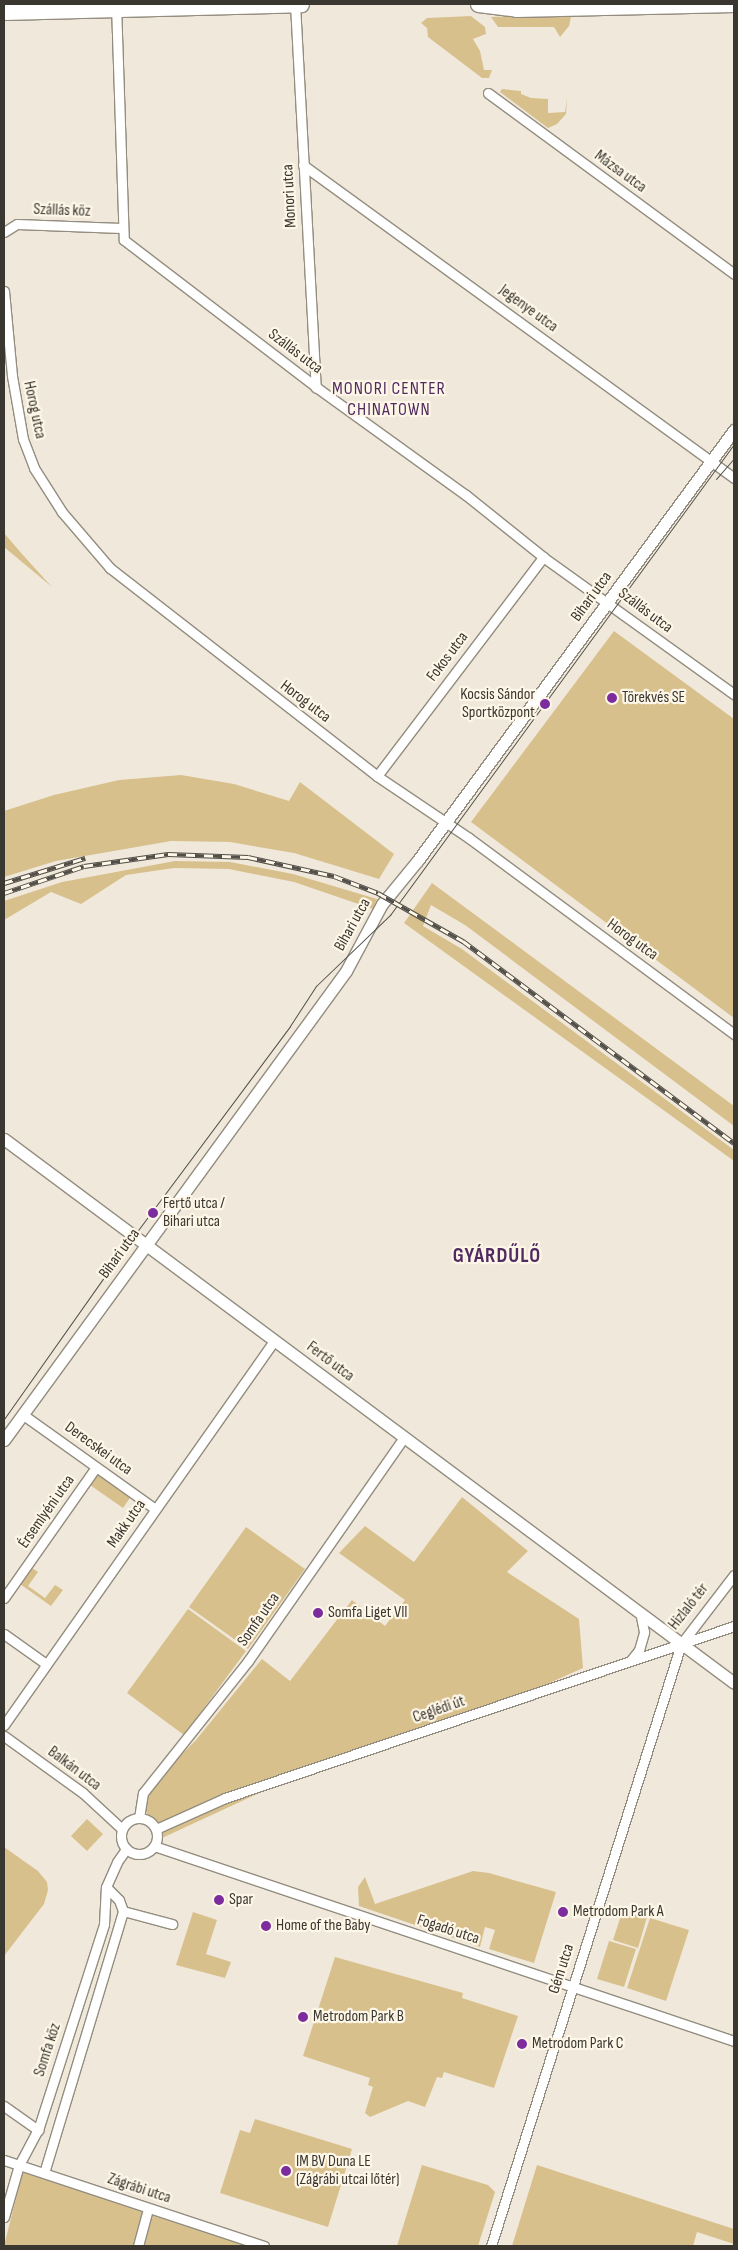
<!DOCTYPE html>
<meta charset="utf-8">
<style>
body{margin:0}
#map{position:relative;width:738px;height:2250px;overflow:hidden;background:#f0e9db;font-family:"Sofia Sans Condensed",sans-serif}
div>[style]{position:absolute}
[style*='--x']{left:calc(var(--x)*1px);top:calc(var(--y)*1px);width:calc(var(--w)*1px);rotate:calc(var(--a)*1deg)}
.green>*{inset:0;background:#d8c08d}
.roads{filter:drop-shadow(1px 0 #938d7f) drop-shadow(-1px 0 #938d7f) drop-shadow(0 1px #938d7f) drop-shadow(0 -1px #938d7f)}
.minor>*{height:9px;margin:-4.5px;padding:0 4.5px;transform-origin:4.5px;border-radius:4.5px;background:#fff}
.minor>.ring{margin:-4.5px;padding:0;box-sizing:content-box;background:none;border:9px solid #fff;border-radius:50%}
.tertiary>*{height:11px;margin:-5.5px;padding:0 5.5px;transform-origin:5.5px;border-radius:5.5px;background:#fff}
.primary>*{height:15px;margin:-7.5px;padding:0 7.5px;transform-origin:7.5px;border-radius:7.5px;background:#fff}
.tram>*{height:1px;margin:-0.5px;padding:0 0.5px;transform-origin:0.5px;border-radius:0.5px;background:#524f48}
.rail>*{height:5px;margin-top:-2.5px;transform-origin:0;background:repeating-linear-gradient(90deg,#fef7e8 0 9px,#524f48 0 18px);box-sizing:border-box;border-block:1px solid #524f48}
.dots>*{width:14px;height:14px;translate:-50% -50%;box-sizing:border-box;border:2px solid #fef7e8;border-radius:50%}
span{translate:-50% -50%;white-space:nowrap;text-align:center;line-height:1.15;-webkit-text-stroke:4.5px #fef7e8;paint-order:stroke}
.street-label{font-size:16px;color:#3a3731}
.poi-label{font-size:16px;color:#3a3731}
.right{translate:-100% -50%;text-align:right}
.left{translate:0 -50%;text-align:left}
.neighbourhood-label{font-size:18px;color:#502a61;letter-spacing:1px}
.district-label{font-size:21px;color:#502a61;font-weight:700;letter-spacing:1px}
.frame{position:absolute;inset:0;border:5px solid #3a3731;pointer-events:none}
</style>
<div id="map">
<div class="green">
<div style="clip-path:polygon(568px 14px,571px 17px,569px 26px,560px 37px,554px 27px,498px 27px,491px 17px)"></div>
<div style="clip-path:polygon(471px 16px,485px 27px,486px 34px,473px 39px,480px 51px,484px 70px,492px 70px,489px 78px,482px 78px,428px 37px,427px 28px,421px 23px,427px 18px)"></div>
<div style="clip-path:polygon(502px 89px,521px 91px,521px 94px,531px 98px,548px 99px,548px 113px,565px 112px,567px 98px,566px 114px,557px 124px,548px 128px,500px 92px)"></div>
<div style="clip-path:polygon(4px 533px,22px 554px,52px 587px,4px 547px)"></div>
<div style="clip-path:polygon(614px 631px,734px 719px,734px 1018px,471px 822px)"></div>
<div style="clip-path:polygon(181px 775px,234px 784px,289px 801px,300px 782px,394px 854px,379px 879px,294px 853px,230px 842px,171px 841px,56px 861px,4px 877px,4px 811px,54px 795px,119px 780px)"></div>
<div style="clip-path:polygon(175px 861px,230px 862px,293px 874px,377px 899px,373px 909px,294px 882px,229px 869px,174px 868px,126px 875px,81px 904px,51px 892px,4px 920px,4px 901px,62px 882px)"></div>
<div style="clip-path:polygon(432px 883px,734px 1106px,734px 1126px,465px 925px,431px 905px,423px 926px,462px 949px,734px 1150px,734px 1161px,404px 923px)"></div>
<div style="clip-path:polygon(99px 1472px,132px 1495px,123px 1508px,90px 1485px)"></div>
<div style="clip-path:polygon(462px 1497px,528px 1551px,507px 1572px,579px 1619px,583px 1668px,500px 1705px,309px 1770px,162px 1838px,140px 1802px,143px 1793px,196px 1740px,262px 1659px,290px 1681px,352px 1600px,385px 1626px,405px 1600px,339px 1553px,365px 1526px,414px 1562px)"></div>
<div style="clip-path:polygon(246px 1527px,305px 1569px,248px 1649px,189px 1607px)"></div>
<div style="clip-path:polygon(32px 1568px,38px 1572px,28px 1586px,45px 1598px,55px 1585px,63px 1590px,51px 1606px,20px 1584px)"></div>
<div style="clip-path:polygon(188px 1609px,246px 1651px,184px 1735px,127px 1693px)"></div>
<div style="clip-path:polygon(87px 1819px,103px 1834px,87px 1851px,71px 1836px)"></div>
<div style="clip-path:polygon(4px 1847px,38px 1871px,47px 1882px,48px 1890px,44px 1904px,4px 1956px)"></div>
<div style="clip-path:polygon(473px 1871px,489px 1873px,556px 1892px,534px 1963px,489px 1949px,495px 1930px,485px 1927px,480px 1947px,359px 1906px,358px 1887px,365px 1877px,375px 1904px)"></div>
<div style="clip-path:polygon(623px 1909px,647px 1917px,638px 1948px,613px 1940px)"></div>
<div style="clip-path:polygon(193px 1912px,217px 1920px,206px 1954px,231px 1962px,225px 1978px,176px 1965px)"></div>
<div style="clip-path:polygon(650px 1918px,689px 1930px,666px 2001px,627px 1988px)"></div>
<div style="clip-path:polygon(609px 1941px,636px 1949px,624px 1987px,597px 1979px)"></div>
<div style="clip-path:polygon(335px 1957px,463px 1993px,462px 1998px,518px 2016px,494px 2088px,444px 2072px,442px 2078px,437px 2077px,425px 2107px,408px 2101px,370px 2117px,365px 2113px,373px 2087px,368px 2085px,370px 2078px,303px 2056px)"></div>
<div style="clip-path:polygon(255px 2119px,352px 2149px,328px 2227px,220px 2193px,240px 2130px,250px 2133px)"></div>
<div style="clip-path:polygon(422px 2165px,488px 2185px,495px 2192px,478px 2246px,397px 2246px)"></div>
<div style="clip-path:polygon(537px 2165px,734px 2229px,734px 2244px,697px 2232px,693px 2246px,512px 2246px)"></div>
<div style="clip-path:polygon(23px 2170px,160px 2218px,249px 2246px,4px 2246px)"></div>
</div>
<div class="roads">
<div class="minor">
<div style="--x:116;--y:4;--w:236;--a:88.1"></div>
<div style="--x:124;--y:240;--w:242;--a:37.4"></div>
<div style="--x:316;--y:387;--w:185;--a:35.8"></div>
<div style="--x:466;--y:495;--w:99;--a:38.8"></div>
<div style="--x:543;--y:557;--w:235;--a:35.7"></div>
<div style="--x:295;--y:4;--w:384;--a:86.9"></div>
<div style="--x:488;--y:93;--w:305;--a:36.3"></div>
<div style="--x:303;--y:165;--w:533;--a:35.99"></div>
<div style="--x:4;--y:232;--w:15;--a:-32"></div>
<div style="--x:17;--y:224;--w:104;--a:2.2"></div>
<div style="--x:4;--y:291;--w:85;--a:84.6"></div>
<div style="--x:12;--y:376;--w:64;--a:80.1"></div>
<div style="--x:23;--y:439;--w:31;--a:69"></div>
<div style="--x:34;--y:468;--w:52;--a:57.5"></div>
<div style="--x:62;--y:512;--w:74;--a:49.4"></div>
<div style="--x:110;--y:568;--w:338;--a:37.9"></div>
<div style="--x:377;--y:776;--w:111;--a:34"></div>
<div style="--x:469;--y:838;--w:330;--a:36.5"></div>
<div style="--x:377;--y:776;--w:275;--a:-52.8"></div>
<div style="--x:22;--y:1414;--w:163;--a:35.5"></div>
<div style="--x:4;--y:1598;--w:160;--a:-54.9"></div>
<div style="--x:4;--y:1634;--w:52;--a:35.5"></div>
<div style="--x:631;--y:1660;--w:13;--a:-51"></div>
<div style="--x:639;--y:1650;--w:19;--a:-74"></div>
<div style="--x:644;--y:1632;--w:20;--a:-101"></div>
<div style="--x:4;--y:1725;--w:469;--a:-54.9"></div>
<div style="--x:4;--y:1736;--w:97;--a:35.8"></div>
<div style="--x:83;--y:1793;--w:53;--a:42.7"></div>
<div style="--x:139;--y:1818;--w:25;--a:-81"></div>
<div style="--x:143;--y:1793;--w:169;--a:-51.5"></div>
<div style="--x:248;--y:1661;--w:273;--a:-55.1"></div>
<div class="ring" style="left:121px;top:1818px;width:27px;height:27px"></div>
<div style="--x:156;--y:1829;--w:76;--a:-24.2"></div>
<div style="--x:225;--y:1798;--w:537;--a:-18.67"></div>
<div style="--x:154;--y:1846;--w:612;--a:18.58"></div>
<div style="--x:123;--y:1911;--w:51;--a:14.9"></div>
<div style="--x:4;--y:2106;--w:42;--a:35.2"></div>
<div style="--x:4;--y:2160;--w:274;--a:18.3"></div>
<div style="--x:44;--y:2173;--w:274;--a:-73.2"></div>
<div style="--x:123;--y:1911;--w:12;--a:-110"></div>
<div style="--x:119;--y:1900;--w:18;--a:-135"></div>
<div style="--x:4;--y:2217;--w:54;--a:-73.9"></div>
<div style="--x:19;--y:2165;--w:40;--a:-62"></div>
<div style="--x:38;--y:2130;--w:216;--a:-72.2"></div>
<div style="--x:104;--y:1924;--w:37;--a:-87"></div>
<div style="--x:106;--y:1887;--w:27;--a:-66"></div>
<div style="--x:117;--y:1862;--w:16;--a:-55"></div>
<div style="--x:138;--y:2246;--w:39;--a:-75"></div>
<div style="--x:491;--y:2246;--w:631;--a:-72.48"></div>
<div style="--x:681;--y:1644;--w:87;--a:-52.5"></div>
</div>
<div class="tertiary">
<div style="--x:4;--y:1139;--w:910;--a:36.69"></div>
<div style="--x:4;--y:1440;--w:580;--a:-53.9"></div>
<div style="--x:346;--y:971;--w:76;--a:-61.8"></div>
<div style="--x:382;--y:904;--w:57;--a:-50.7"></div>
<div style="--x:418;--y:860;--w:534;--a:-53.69"></div>
</div>
<div class="primary">
<div style="--x:478;--y:4;--w:38;--a:7"></div>
<div style="--x:516;--y:9;--w:218;--a:-1.3"></div>
<div style="--x:4;--y:12;--w:297;--a:-1.5"></div>
</div>
</div>
<div class="tram">
<div style="--x:716;--y:479;--w:28;--a:-49"></div>
<div style="--x:4;--y:1419;--w:203;--a:-54.8"></div>
<div style="--x:121;--y:1253;--w:283;--a:-53.3"></div>
<div style="--x:290;--y:1026;--w:48;--a:-57"></div>
<div style="--x:316;--y:986;--w:103;--a:-43.8"></div>
<div style="--x:390;--y:915;--w:583;--a:-53.86"></div>
</div>
<div class="rail">
<div style="--x:4;--y:883;--w:85;--a:-17.2"></div>
<div style="--x:4;--y:893;--w:84;--a:-18.6"></div>
<div style="--x:84;--y:866;--w:85;--a:-8.1"></div>
<div style="--x:168;--y:854;--w:80;--a:2.1"></div>
<div style="--x:248;--y:857;--w:88;--a:12.5"></div>
<div style="--x:334;--y:876;--w:47;--a:21.1"></div>
<div style="--x:378;--y:893;--w:98;--a:29.5"></div>
<div style="--x:463;--y:941;--w:338;--a:36.7"></div>
</div>
<div class="dots">
<div style="left:612px;top:698px;background:#7c2c9d"></div>
<div style="left:545px;top:704px;background:#7c2c9d"></div>
<div style="left:153px;top:1213px;background:#7c2c9d"></div>
<div style="left:318px;top:1613px;background:#7c2c9d"></div>
<div style="left:219px;top:1900px;background:#7c2c9d"></div>
<div style="left:563px;top:1912px;background:#7c2c9d"></div>
<div style="left:266px;top:1926px;background:#7c2c9d"></div>
<div style="left:303px;top:2017px;background:#7c2c9d"></div>
<div style="left:522px;top:2044px;background:#7c2c9d"></div>
<div style="left:286px;top:2171px;background:#7c2c9d"></div>
</div>
<div class="street-label">
<span style="left:620px;top:172px;rotate:36deg">Mázsa utca</span>
<span style="left:290px;top:196px;rotate:-93deg">Monori utca</span>
<span style="left:62px;top:211px;rotate:2deg">Szállás köz</span>
<span style="left:528px;top:309px;rotate:36deg">Jegenye utca</span>
<span style="left:295px;top:352px;rotate:37deg">Szállás utca</span>
<span style="left:34px;top:410px;rotate:78deg">Horog utca</span>
<span style="left:592px;top:597px;rotate:-54deg">Bihari utca</span>
<span style="left:645px;top:611px;rotate:37deg">Szállás utca</span>
<span style="left:448px;top:657px;rotate:-53deg">Fokos utca</span>
<span style="left:305px;top:702px;rotate:37deg">Horog utca</span>
<span style="left:353px;top:925px;rotate:-61deg">Bihari utca</span>
<span style="left:632px;top:940px;rotate:36deg">Horog utca</span>
<span style="left:120px;top:1254px;rotate:-54deg">Bihari utca</span>
<span style="left:330px;top:1362px;rotate:37deg">Fertő utca</span>
<span style="left:98px;top:1449px;rotate:36deg">Derecskei utca</span>
<span style="left:47px;top:1512px;rotate:-55deg">Érsemlyéni utca</span>
<span style="left:127px;top:1524px;rotate:-55deg">Makk utca</span>
<span style="left:689px;top:1607px;rotate:-52deg">Hizlaló tér</span>
<span style="left:259px;top:1620px;rotate:-55deg">Somfa utca</span>
<span style="left:439px;top:1710px;rotate:-19deg">Ceglédi út</span>
<span style="left:74px;top:1769px;rotate:37deg">Balkán utca</span>
<span style="left:448px;top:1930px;rotate:18deg">Fogadó utca</span>
<span style="left:562px;top:1969px;rotate:-72deg">Gém utca</span>
<span style="left:48px;top:2050px;rotate:-72deg">Somfa köz</span>
<span style="left:139px;top:2189px;rotate:18deg">Zágrábi utca</span>
</div>
<div class="poi-label">
<span class="right" style="left:535px;top:704px">Kocsis Sándor<br>Sportközpont</span>
<span class="left" style="left:622px;top:698px">Törekvés SE</span>
<span class="left" style="left:163px;top:1213px">Fertő utca /<br>Bihari utca</span>
<span class="left" style="left:328px;top:1613px">Somfa Liget VII</span>
<span class="left" style="left:229px;top:1900px">Spar</span>
<span class="left" style="left:573px;top:1912px">Metrodom Park A</span>
<span class="left" style="left:276px;top:1926px">Home of the Baby</span>
<span class="left" style="left:313px;top:2017px">Metrodom Park B</span>
<span class="left" style="left:532px;top:2044px">Metrodom Park C</span>
<span class="left" style="left:296px;top:2171px">IM BV Duna LE<br>(Zágrábi utcai lőtér)</span>
</div>
<div class="neighbourhood-label">
<span style="left:389px;top:400px">MONORI CENTER<br>CHINATOWN</span>
</div>
<div class="district-label">
<span style="left:497px;top:1256px">GYÁRDŰLŐ</span>
</div>
<div class="frame"></div>
</div>
